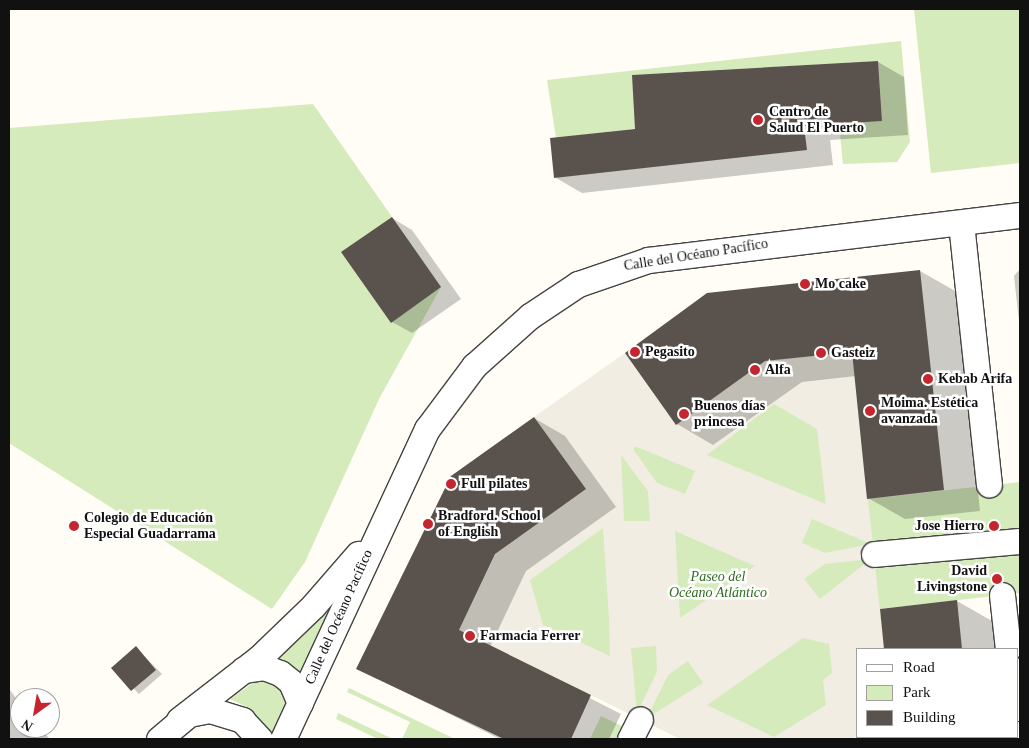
<!DOCTYPE html>
<meta charset="utf-8">
<style>
body{margin:0}
#map{position:relative;width:1029px;height:748px;overflow:hidden;background:#fffdf5;font-family:Georgia,serif}
div>[style]{position:absolute}
[style*='--x']{left:calc(var(--x)*1px);top:calc(var(--y)*1px);width:calc(var(--w)*1px);rotate:calc(var(--a)*1deg)}
.green>*{inset:0;background:#d5ebbc}
.plaza>*{inset:0;background:#f1ede2}
.shadow>*{inset:0;background:#0003}
.building>*{inset:0;background:#5a524d}
.roads{filter:drop-shadow(1px 0 #444) drop-shadow(-1px 0 #444) drop-shadow(0 1px #444) drop-shadow(0 -1px #444)}
.street>*{height:25px;margin:-12.5px;padding:0 12.5px;transform-origin:12.5px;border-radius:12.5px;background:#fff}
.dots>*{width:14px;height:14px;translate:-50% -50%;box-sizing:border-box;border:2px solid #fff;border-radius:50%}
span{translate:-50% -50%;white-space:nowrap;text-align:center;line-height:1.15;-webkit-text-stroke:5px #fff;paint-order:stroke}
.poi-label{font-size:14px;color:#111;font-weight:700}
.left{translate:0 -50%;text-align:left}
.right{translate:-100% -50%;text-align:right}
.street-label{font-size:14px;color:#111}
.park-label{font-size:14px;color:#2f6b1e;font-style:italic}
.frame{position:absolute;inset:0;border:10px solid #111;pointer-events:none}
.legend{position:absolute;left:856px;top:648px;width:162px;height:90px;box-sizing:border-box;background:#fff;border:1px solid #a0a0a0;margin:0;padding:6px 9px;list-style:none;font-size:15px;color:#111}
.legend li{display:flex;align-items:center;gap:10px;height:25px}
.legend b{width:25px;border:1px solid #a0a0a0}
.north{position:absolute;left:10px;top:688px;width:50px;height:50px;box-sizing:border-box;background:#fff;border:1px solid #a0a0a0;border-radius:50%;rotate:212deg;font-size:14px;font-weight:700;line-height:20px;text-align:center;color:#111}
.north::after{content:'';display:block;margin:auto;width:18px;height:22px;background:#c5252e;clip-path:polygon(50% 0,100% 100%,50% 72%,0 100%)}
</style>
<div id="map">
<div class="green">
<div style="clip-path:polygon(914px 9px,1020px 9px,1020px 163px,931px 173px)"></div>
<div style="clip-path:polygon(901px 41px,910px 142px,897px 162px,843px 164px,839px 124px,882px 121px,878px 61px,633px 75px,719px 119px,556px 138px,547px 80px)"></div>
<div style="clip-path:polygon(313px 104px,441px 287px,379px 399px,305px 562px,272px 609px,9px 443px,9px 128px)"></div>
<div style="clip-path:polygon(852px 352px,867px 499px,1020px 482px,1020px 593px,880px 609px,884px 649px,858px 649px,858px 735px,852px 739px,681px 739px,459px 630px,621px 455px,627px 460px,635px 446px,643px 449px,759px 362px)"></div>
<div style="clip-path:polygon(328px 613px,301px 677px,274px 663px,324px 614px)"></div>
<div style="clip-path:polygon(260px 678px,278px 682px,287px 705px,273px 734px,251px 709px,230px 699px)"></div>
<div style="clip-path:polygon(349px 688px,455px 739px,402px 739px,410px 722px,347px 692px)"></div>
<div style="clip-path:polygon(338px 713px,393px 739px,378px 739px,336px 719px)"></div>
<div style="clip-path:polygon(601px 716px,622px 726px,615px 739px,590px 739px)"></div>
</div>
<div class="plaza">
<div style="clip-path:polygon(evenodd,852px 352px,884px 649px,858px 649px,858px 735px,852px 739px,682px 739px,459px 630px,500px 545px,586px 489px,534px 417px,625px 353px,676px 425px,760px 362px,852px 352px,774px 404px,817px 429px,826px 504px,707px 455px,774px 404px,852px 352px,635px 446px,695px 471px,685px 494px,657px 483px,633px 449px,635px 446px,852px 352px,621px 455px,648px 491px,650px 521px,624px 521px,621px 455px,852px 352px,812px 519px,871px 544px,825px 553px,802px 543px,812px 519px,852px 352px,603px 528px,609px 618px,610px 656px,543px 625px,530px 580px,603px 528px,852px 352px,675px 531px,755px 566px,680px 618px,675px 531px,852px 352px,871px 559px,820px 599px,804px 579px,825px 564px,871px 559px,852px 352px,803px 638px,829px 644px,832px 673px,823px 680px,826px 705px,774px 737px,707px 705px,803px 638px,852px 352px,656px 646px,657px 672px,637px 713px,631px 648px,656px 646px,852px 352px,688px 661px,703px 683px,647px 718px,668px 675px,688px 661px)"></div>
</div>
<div class="shadow">
<div style="clip-path:polygon(878px 62px,904px 77px,908px 135px,830px 140px,833px 165px,582px 193px,556px 178px,637px 130px)"></div>
<div style="clip-path:polygon(392px 218px,412px 230px,461px 299px,412px 333px,392px 322px)"></div>
<div style="clip-path:polygon(1020px 269px,1020px 331px,1014px 276px)"></div>
<div style="clip-path:polygon(920px 271px,957px 292px,980px 511px,905px 519px,868px 498px,856px 376px,802px 382px,713px 445px,677px 424px,627px 354px)"></div>
<div style="clip-path:polygon(534px 418px,565px 436px,616px 507px,526px 571px,490px 647px,621px 714px,609px 739px,500px 739px,358px 669px)"></div>
<div style="clip-path:polygon(957px 601px,992px 621px,995px 649px,885px 649px,881px 610px)"></div>
<div style="clip-path:polygon(136px 648px,162px 674px,139px 694px,113px 668px)"></div>
<div style="clip-path:polygon(9px 689px,20px 703px,20px 728px,40px 728px,50px 739px,9px 739px)"></div>
<div style="clip-path:polygon(858px 737px,1004px 737px,1004px 739px,854px 739px)"></div>
</div>
<div class="building">
<div style="clip-path:polygon(878px 61px,882px 121px,804px 126px,807px 150px,554px 178px,550px 138px,635px 129px,632px 75px)"></div>
<div style="clip-path:polygon(392px 217px,441px 287px,391px 323px,341px 252px)"></div>
<div style="clip-path:polygon(920px 270px,944px 490px,867px 499px,852px 352px,765px 361px,676px 425px,625px 353px,707px 293px)"></div>
<div style="clip-path:polygon(534px 417px,586px 489px,495px 554px,459px 630px,591px 695px,571px 739px,504px 739px,356px 669px,451px 476px)"></div>
<div style="clip-path:polygon(957px 600px,962px 649px,884px 649px,880px 609px)"></div>
<div style="clip-path:polygon(136px 646px,156px 670px,131px 691px,111px 668px)"></div>
</div>
<div class="roads">
<div class="street">
<div style="--x:961;--y:223;--w:263;--a:83.9"></div>
<div style="--x:874;--y:554;--w:147;--a:-5.1"></div>
<div style="--x:1002;--y:595;--w:54;--a:83.7"></div>
<div style="--x:243;--y:670;--w:21;--a:-8"></div>
<div style="--x:264;--y:667;--w:17;--a:21"></div>
<div style="--x:280;--y:673;--w:14;--a:39"></div>
<div style="--x:291;--y:682;--w:23;--a:67"></div>
<div style="--x:179;--y:720;--w:101;--a:-37.8"></div>
<div style="--x:259;--y:658;--w:75;--a:-43.9"></div>
<div style="--x:313;--y:606;--w:69;--a:-49.1"></div>
<div style="--x:1018;--y:734;--w:5;--a:90"></div>
<div style="--x:159;--y:739;--w:39;--a:-40"></div>
<div style="--x:189;--y:714;--w:21;--a:-11"></div>
<div style="--x:210;--y:710;--w:34;--a:17"></div>
<div style="--x:242;--y:720;--w:26;--a:47"></div>
<div style="--x:283;--y:739;--w:342;--a:-65.1"></div>
<div style="--x:427;--y:429;--w:79;--a:-53.3"></div>
<div style="--x:474;--y:366;--w:75;--a:-41.8"></div>
<div style="--x:530;--y:316;--w:58;--a:-33.7"></div>
<div style="--x:578;--y:284;--w:74;--a:-18.9"></div>
<div style="--x:648;--y:260;--w:375;--a:-6.9"></div>
<div style="--x:630;--y:739;--w:22;--a:-63"></div>
</div>
</div>
<div class="dots">
<div style="left:758px;top:120px;background:#c5252e"></div>
<div style="left:805px;top:284px;background:#c5252e"></div>
<div style="left:635px;top:352px;background:#c5252e"></div>
<div style="left:821px;top:353px;background:#c5252e"></div>
<div style="left:755px;top:370px;background:#c5252e"></div>
<div style="left:928px;top:379px;background:#c5252e"></div>
<div style="left:870px;top:411px;background:#c5252e"></div>
<div style="left:684px;top:414px;background:#c5252e"></div>
<div style="left:451px;top:484px;background:#c5252e"></div>
<div style="left:428px;top:524px;background:#c5252e"></div>
<div style="left:74px;top:526px;background:#c5252e"></div>
<div style="left:994px;top:526px;background:#c5252e"></div>
<div style="left:997px;top:579px;background:#c5252e"></div>
<div style="left:470px;top:636px;background:#c5252e"></div>
</div>
<div class="poi-label">
<span class="left" style="left:769px;top:120px">Centro de<br>Salud El Puerto</span>
<span class="left" style="left:815px;top:284px">Mo cake</span>
<span class="left" style="left:645px;top:352px">Pegasito</span>
<span class="left" style="left:831px;top:353px">Gasteiz</span>
<span class="left" style="left:765px;top:370px">Alfa</span>
<span class="left" style="left:938px;top:379px">Kebab Arifa</span>
<span class="left" style="left:881px;top:411px">Moima. Estética<br>avanzada</span>
<span class="left" style="left:694px;top:414px">Buenos días<br>princesa</span>
<span class="left" style="left:461px;top:484px">Full pilates</span>
<span class="left" style="left:438px;top:524px">Bradford. School<br>of English</span>
<span class="left" style="left:84px;top:526px">Colegio de Educación<br>Especial Guadarrama</span>
<span class="right" style="left:984px;top:526px">Jose Hierro</span>
<span class="right" style="left:987px;top:579px">David<br>Livingstone</span>
<span class="left" style="left:480px;top:636px">Farmacia Ferrer</span>
</div>
<div class="street-label">
<span style="left:696px;top:255px;rotate:-9deg">Calle del Océano Pacífico</span>
<span style="left:339px;top:617px;rotate:-66deg">Calle del Océano Pacífico</span>
</div>
<div class="park-label">
<span style="left:718px;top:585px">Paseo del<br>Océano Atlántico</span>
</div>
<div class="frame"></div>
<ul class="legend">
<li><b style="height:6px;background:#fff"></b>Road</li>
<li><b style="height:14px;background:#d5ebbc"></b>Park</li>
<li><b style="height:14px;background:#5a524d"></b>Building</li>
</ul>
<div class="north">N</div>
</div>
